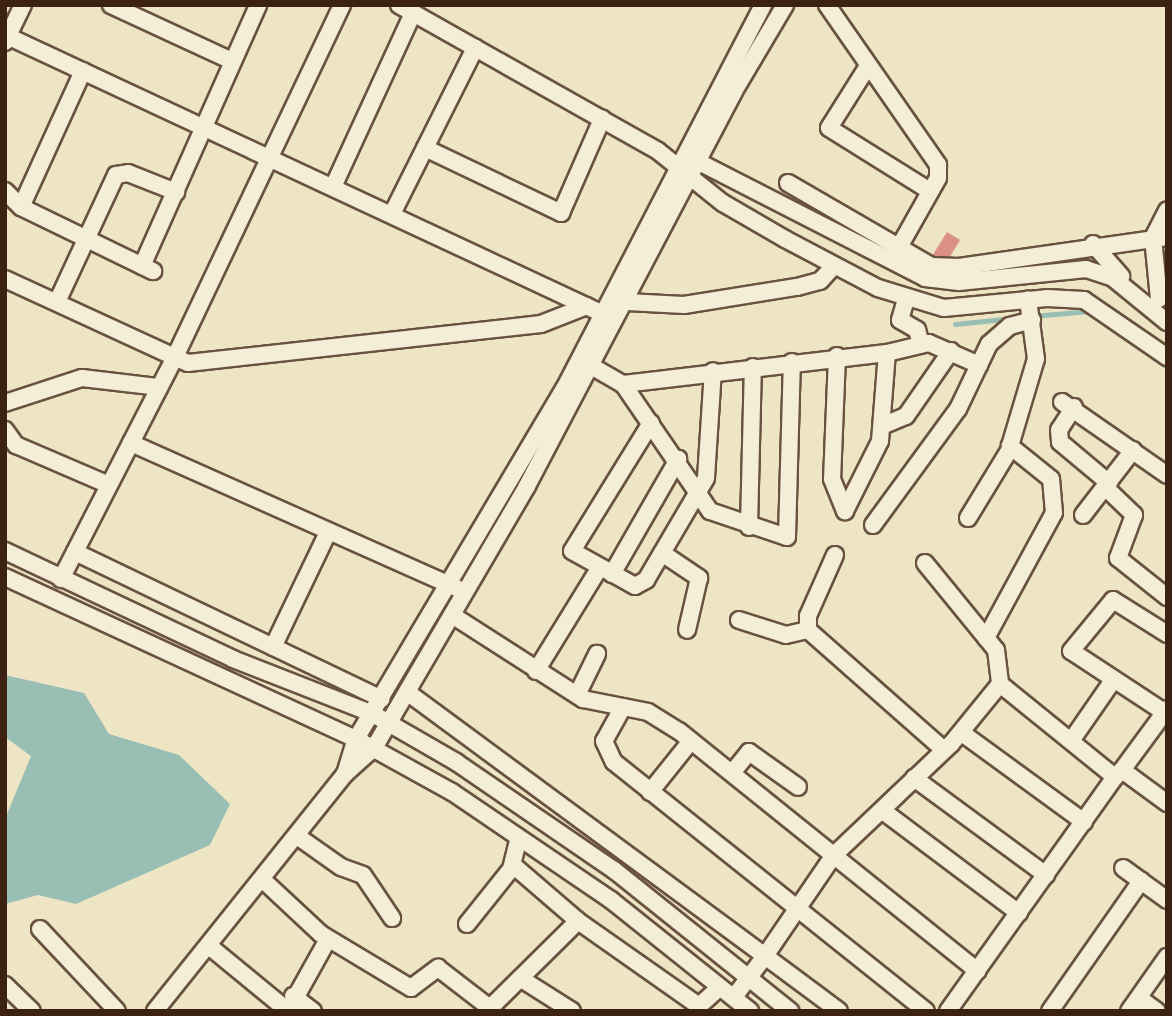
<!DOCTYPE html>
<style>
body{margin:0}
#map{position:relative;width:1172px;height:1016px;overflow:hidden;background:#eee5c4;font-family:"Sorts Mill Goudy",serif}
div>[style]{position:absolute}
[style*='--x']{left:calc(var(--x)*1px);top:calc(var(--y)*1px);width:calc(var(--w)*1px);rotate:calc(var(--a)*1deg)}
.water>*{inset:0;background:#99bfb4}
.stream>*{height:4.5px;margin:-2.25px;padding:0 2.25px;transform-origin:2.25px;border-radius:2.25px;background:#99bfb4}
.building>*{inset:0;background:#dc9084}
.roads{filter:drop-shadow(2px 0 #69523f) drop-shadow(-2px 0 #69523f) drop-shadow(0 2px #69523f) drop-shadow(0 -2px #69523f)}
.minor>*{height:16px;margin:-8px;padding:0 8px;transform-origin:8px;border-radius:8px;background:#f4eed9}
span{translate:-50% -50%;white-space:nowrap;text-align:center;line-height:1.15;-webkit-text-stroke:7px #f4eed9;paint-order:stroke}
.frame{position:absolute;inset:0;border:7px solid #3d2113;pointer-events:none}
</style>
<div id="map">
<div class="water">
<div style="clip-path:polygon(5px 675px,84px 693px,109px 734px,179px 755px,230px 804px,210px 845px,76px 904px,38px 895px,5px 904px,5px 819px,31px 756px,5px 737px)"></div>
</div>
<div class="stream">
<div style="--x:1033;--y:316;--w:57;--a:-5"></div>
<div style="--x:955;--y:324;--w:58;--a:-5.9"></div>
<div style="--x:1148;--y:353;--w:24;--a:36"></div>
</div>
<div class="building">
<div style="clip-path:polygon(947px 232px,960px 240px,948px 260px,929px 261px)"></div>
</div>
<div class="roads">
<div class="minor">
<div style="--x:111;--y:5;--w:133;--a:24.8"></div>
<div style="--x:399;--y:5;--w:297;--a:29.4"></div>
<div style="--x:658;--y:151;--w:83;--a:38.7"></div>
<div style="--x:723;--y:203;--w:72;--a:30.1"></div>
<div style="--x:785;--y:239;--w:105;--a:27.8"></div>
<div style="--x:878;--y:288;--w:69;--a:16.9"></div>
<div style="--x:944;--y:308;--w:103;--a:-5.5"></div>
<div style="--x:1047;--y:298;--w:37;--a:3"></div>
<div style="--x:1084;--y:300;--w:101;--a:34.5"></div>
<div style="--x:827;--y:5;--w:195;--a:55.2"></div>
<div style="--x:938;--y:165;--w:13;--a:90"></div>
<div style="--x:938;--y:178;--w:92;--a:119.4"></div>
<div style="--x:5;--y:35;--w:670;--a:25"></div>
<div style="--x:5;--y:42;--w:41;--a:-64.1"></div>
<div style="--x:868;--y:66;--w:73;--a:122.2"></div>
<div style="--x:829;--y:128;--w:119;--a:32"></div>
<div style="--x:83;--y:71;--w:149;--a:114.5"></div>
<div style="--x:21;--y:207;--w:147;--a:25.9"></div>
<div style="--x:425;--y:148;--w:151;--a:25.5"></div>
<div style="--x:561;--y:213;--w:103;--a:-66.4"></div>
<div style="--x:691;--y:158;--w:263;--a:27.1"></div>
<div style="--x:925;--y:278;--w:34;--a:7"></div>
<div style="--x:959;--y:282;--w:128;--a:-5.8"></div>
<div style="--x:1086;--y:269;--w:28;--a:18"></div>
<div style="--x:1113;--y:278;--w:70;--a:39.2"></div>
<div style="--x:788;--y:183;--w:165;--a:30.1"></div>
<div style="--x:931;--y:266;--w:28;--a:2"></div>
<div style="--x:959;--y:267;--w:210;--a:-8.2"></div>
<div style="--x:333;--y:187;--w:192;--a:-65.3"></div>
<div style="--x:5;--y:191;--w:23;--a:45"></div>
<div style="--x:392;--y:214;--w:186;--a:-63.4"></div>
<div style="--x:1093;--y:244;--w:43;--a:48.8"></div>
<div style="--x:142;--y:266;--w:286;--a:-66"></div>
<div style="--x:5;--y:279;--w:201;--a:24.7"></div>
<div style="--x:188;--y:363;--w:355;--a:-6.3"></div>
<div style="--x:541;--y:324;--w:49;--a:-21.4"></div>
<div style="--x:906;--y:299;--w:22;--a:106"></div>
<div style="--x:900;--y:320;--w:20;--a:30"></div>
<div style="--x:917;--y:330;--w:15;--a:74"></div>
<div style="--x:1159;--y:299;--w:61;--a:-95.6"></div>
<div style="--x:1153;--y:238;--w:31;--a:-63"></div>
<div style="--x:57;--y:302;--w:140;--a:-65.1"></div>
<div style="--x:116;--y:175;--w:12;--a:-9"></div>
<div style="--x:128;--y:173;--w:52;--a:21.6"></div>
<div style="--x:627;--y:302;--w:57;--a:3"></div>
<div style="--x:684;--y:305;--w:114;--a:-9.1"></div>
<div style="--x:797;--y:287;--w:24;--a:-15"></div>
<div style="--x:820;--y:281;--w:21;--a:-47"></div>
<div style="--x:837;--y:356;--w:123;--a:92.3"></div>
<div style="--x:832;--y:479;--w:35;--a:68"></div>
<div style="--x:593;--y:367;--w:34;--a:30"></div>
<div style="--x:623;--y:384;--w:154;--a:55.6"></div>
<div style="--x:710;--y:511;--w:81;--a:18.7"></div>
<div style="--x:787;--y:537;--w:175;--a:-88.4"></div>
<div style="--x:623;--y:384;--w:266;--a:-6.7"></div>
<div style="--x:1062;--y:402;--w:128;--a:34.8"></div>
<div style="--x:5;--y:403;--w:81;--a:-18"></div>
<div style="--x:82;--y:378;--w:78;--a:6.7"></div>
<div style="--x:1074;--y:407;--w:27;--a:123"></div>
<div style="--x:1059;--y:430;--w:12;--a:85"></div>
<div style="--x:1060;--y:442;--w:64;--a:39.9"></div>
<div style="--x:651;--y:423;--w:150;--a:121.7"></div>
<div style="--x:572;--y:551;--w:72;--a:29.1"></div>
<div style="--x:635;--y:586;--w:13;--a:-29"></div>
<div style="--x:646;--y:580;--w:118;--a:-59.5"></div>
<div style="--x:706;--y:478;--w:107;--a:-86.3"></div>
<div style="--x:882;--y:426;--w:26;--a:-23"></div>
<div style="--x:906;--y:416;--w:79;--a:-55.3"></div>
<div style="--x:5;--y:430;--w:19;--a:54"></div>
<div style="--x:16;--y:445;--w:101;--a:23.3"></div>
<div style="--x:131;--y:443;--w:357;--a:24"></div>
<div style="--x:1106;--y:488;--w:39;--a:44"></div>
<div style="--x:1134;--y:515;--w:46;--a:110.4"></div>
<div style="--x:1118;--y:558;--w:63;--a:38.5"></div>
<div style="--x:845;--y:511;--w:78;--a:-63.4"></div>
<div style="--x:880;--y:441;--w:88;--a:-85.5"></div>
<div style="--x:887;--y:353;--w:43;--a:-13.4"></div>
<div style="--x:929;--y:343;--w:55;--a:23.7"></div>
<div style="--x:1083;--y:515;--w:82;--a:-52.4"></div>
<div style="--x:968;--y:518;--w:81;--a:-58.7"></div>
<div style="--x:873;--y:525;--w:144;--a:-53.8"></div>
<div style="--x:958;--y:409;--w:72;--a:-64.5"></div>
<div style="--x:989;--y:344;--w:28;--a:-41"></div>
<div style="--x:1010;--y:326;--w:23;--a:-15"></div>
<div style="--x:749;--y:527;--w:160;--a:-88.6"></div>
<div style="--x:5;--y:551;--w:252;--a:25.3"></div>
<div style="--x:233;--y:659;--w:150;--a:21.4"></div>
<div style="--x:373;--y:714;--w:96;--a:30"></div>
<div style="--x:456;--y:762;--w:191;--a:34.4"></div>
<div style="--x:614;--y:870;--w:226;--a:38.7"></div>
<div style="--x:75;--y:552;--w:340;--a:25.6"></div>
<div style="--x:662;--y:553;--w:45;--a:34"></div>
<div style="--x:699;--y:578;--w:53;--a:103"></div>
<div style="--x:835;--y:555;--w:67;--a:113.9"></div>
<div style="--x:808;--y:616;--w:14;--a:90"></div>
<div style="--x:808;--y:630;--w:181;--a:41.4"></div>
<div style="--x:925;--y:563;--w:112;--a:50.8"></div>
<div style="--x:996;--y:650;--w:34;--a:83"></div>
<div style="--x:612;--y:574;--w:133;--a:-60.1"></div>
<div style="--x:5;--y:577;--w:387;--a:24.8"></div>
<div style="--x:356;--y:739;--w:110;--a:28.9"></div>
<div style="--x:452;--y:792;--w:192;--a:34.2"></div>
<div style="--x:611;--y:900;--w:178;--a:38.6"></div>
<div style="--x:61;--y:579;--w:247;--a:-62.8"></div>
<div style="--x:174;--y:359;--w:392;--a:-64.6"></div>
<div style="--x:452;--y:615;--w:156;--a:32.7"></div>
<div style="--x:583;--y:699;--w:66;--a:11.3"></div>
<div style="--x:648;--y:712;--w:36;--a:32"></div>
<div style="--x:679;--y:731;--w:383;--a:38.8"></div>
<div style="--x:739;--y:620;--w:49;--a:17.7"></div>
<div style="--x:786;--y:635;--w:23;--a:-13"></div>
<div style="--x:986;--y:638;--w:142;--a:-61.5"></div>
<div style="--x:1054;--y:513;--w:34;--a:-95"></div>
<div style="--x:1051;--y:479;--w:53;--a:-141.2"></div>
<div style="--x:1010;--y:446;--w:91;--a:-73.4"></div>
<div style="--x:1036;--y:359;--w:60;--a:-97.7"></div>
<div style="--x:273;--y:647;--w:127;--a:-64.4"></div>
<div style="--x:536;--y:671;--w:122;--a:-58.4"></div>
<div style="--x:407;--y:692;--w:445;--a:36.4"></div>
<div style="--x:765;--y:956;--w:122;--a:-55.7"></div>
<div style="--x:834;--y:855;--w:161;--a:-43.5"></div>
<div style="--x:951;--y:744;--w:77;--a:-50.8"></div>
<div style="--x:1000;--y:684;--w:148;--a:39"></div>
<div style="--x:1115;--y:777;--w:10;--a:-45"></div>
<div style="--x:577;--y:695;--w:46;--a:-64"></div>
<div style="--x:623;--y:707;--w:39;--a:119"></div>
<div style="--x:604;--y:741;--w:23;--a:65"></div>
<div style="--x:614;--y:762;--w:399;--a:38.6"></div>
<div style="--x:1167;--y:709;--w:76;--a:126.4"></div>
<div style="--x:1122;--y:770;--w:56;--a:36.3"></div>
<div style="--x:1164;--y:712;--w:111;--a:-146.7"></div>
<div style="--x:1071;--y:651;--w:66;--a:-50.5"></div>
<div style="--x:1113;--y:600;--w:64;--a:32.2"></div>
<div style="--x:962;--y:733;--w:151;--a:36.1"></div>
<div style="--x:1071;--y:741;--w:75;--a:-55.3"></div>
<div style="--x:732;--y:773;--w:27;--a:-51"></div>
<div style="--x:749;--y:752;--w:60;--a:35.5"></div>
<div style="--x:345;--y:774;--w:37;--a:-73"></div>
<div style="--x:356;--y:739;--w:407;--a:-59.3"></div>
<div style="--x:564;--y:389;--w:433;--a:-62.6"></div>
<div style="--x:914;--y:778;--w:164;--a:36.3"></div>
<div style="--x:650;--y:792;--w:65;--a:-51.2"></div>
<div style="--x:883;--y:811;--w:170;--a:36.9"></div>
<div style="--x:297;--y:836;--w:54;--a:35.2"></div>
<div style="--x:341;--y:867;--w:23;--a:20"></div>
<div style="--x:363;--y:875;--w:52;--a:56"></div>
<div style="--x:513;--y:865;--w:86;--a:40.7"></div>
<div style="--x:263;--y:880;--w:79;--a:43"></div>
<div style="--x:321;--y:934;--w:105;--a:31"></div>
<div style="--x:411;--y:988;--w:34;--a:-37"></div>
<div style="--x:438;--y:968;--w:66;--a:37.6"></div>
<div style="--x:1141;--y:881;--w:32;--a:36"></div>
<div style="--x:467;--y:924;--w:70;--a:-51.3"></div>
<div style="--x:511;--y:869;--w:32;--a:-76"></div>
<div style="--x:40;--y:929;--w:112;--a:46.8"></div>
<div style="--x:209;--y:946;--w:102;--a:39.4"></div>
<div style="--x:523;--y:980;--w:58;--a:32.3"></div>
<div style="--x:5;--y:985;--w:37;--a:44"></div>
<div style="--x:293;--y:996;--w:25;--a:37"></div>
<div style="--x:734;--y:997;--w:51;--a:-52.9"></div>
<div style="--x:765;--y:956;--w:92;--a:36.6"></div>
<div style="--x:1139;--y:998;--w:22;--a:36"></div>
<div style="--x:155;--y:1011;--w:304;--a:-51.3"></div>
<div style="--x:345;--y:774;--w:39;--a:-42"></div>
<div style="--x:374;--y:748;--w:303;--a:-59.7"></div>
<div style="--x:527;--y:486;--w:444;--a:-62.3"></div>
<div style="--x:733;--y:93;--w:102;--a:-59.4"></div>
<div style="--x:288;--y:1011;--w:82;--a:-60.9"></div>
<div style="--x:487;--y:1011;--w:128;--a:-44.7"></div>
<div style="--x:578;--y:921;--w:148;--a:35.1"></div>
<div style="--x:699;--y:1006;--w:28;--a:-42"></div>
<div style="--x:948;--y:1011;--w:287;--a:-54.5"></div>
<div style="--x:1050;--y:1011;--w:159;--a:-55"></div>
<div style="--x:1141;--y:881;--w:22;--a:-144"></div>
<div style="--x:1129;--y:1011;--w:66;--a:-54.9"></div>
</div>
</div>
<div class="frame"></div>
</div>
